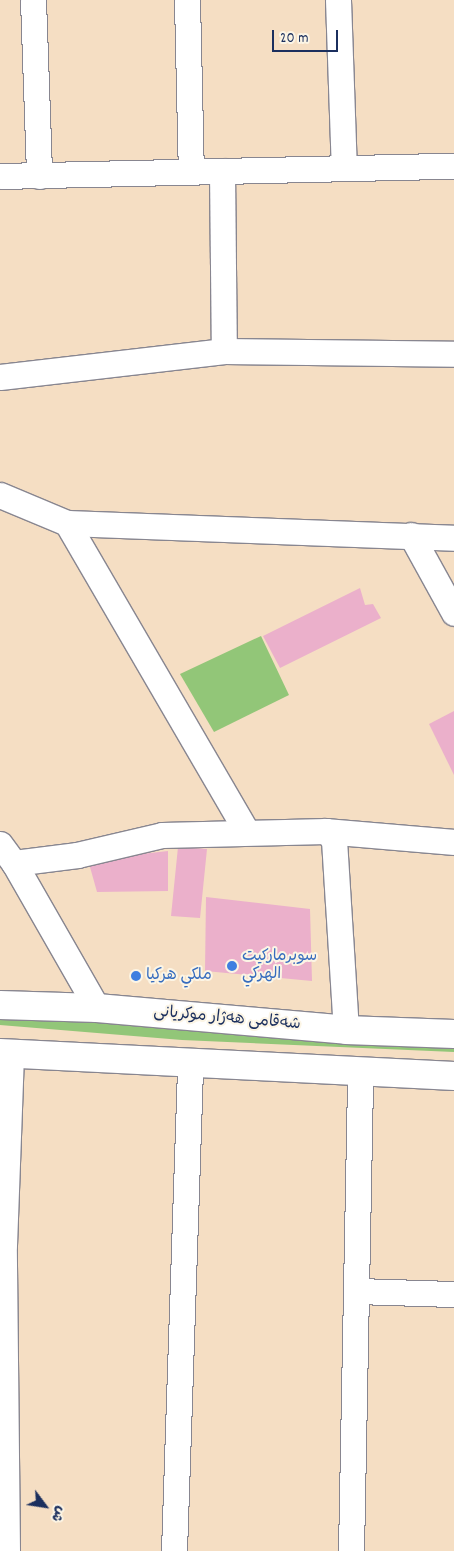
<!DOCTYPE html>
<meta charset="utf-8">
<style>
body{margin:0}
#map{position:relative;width:454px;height:1551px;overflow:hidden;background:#f5dec3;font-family:Dekko,"Playpen Sans Arabic",sans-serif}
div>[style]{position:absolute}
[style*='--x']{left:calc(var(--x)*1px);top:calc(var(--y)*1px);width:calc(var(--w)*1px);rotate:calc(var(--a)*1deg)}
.green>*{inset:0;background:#92c678}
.building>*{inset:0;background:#ebb0cb}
.roads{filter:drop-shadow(1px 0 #888690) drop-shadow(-1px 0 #888690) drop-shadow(0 1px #888690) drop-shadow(0 -1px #888690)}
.minor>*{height:25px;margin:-12.5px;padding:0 12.5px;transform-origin:12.5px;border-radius:12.5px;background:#fff}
.trunk>*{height:28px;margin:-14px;padding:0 14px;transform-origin:14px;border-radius:14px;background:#fff}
.dots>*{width:14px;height:14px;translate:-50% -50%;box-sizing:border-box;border:2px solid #fcf5e5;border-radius:50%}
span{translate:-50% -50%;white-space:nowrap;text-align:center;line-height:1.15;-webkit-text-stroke:4px #fcf5e5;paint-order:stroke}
.shop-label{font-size:16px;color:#366cbe}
.left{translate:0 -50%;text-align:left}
.street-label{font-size:16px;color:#1b2f5e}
.north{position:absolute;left:20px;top:1481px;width:50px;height:50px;-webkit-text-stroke:4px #fcf5e5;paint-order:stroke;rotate:121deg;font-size:14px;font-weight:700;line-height:20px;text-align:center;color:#1b2f5e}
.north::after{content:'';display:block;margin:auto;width:18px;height:22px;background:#1b2f5e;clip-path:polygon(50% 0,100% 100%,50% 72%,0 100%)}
.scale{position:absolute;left:272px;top:30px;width:66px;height:22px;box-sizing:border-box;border:2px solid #1b2f5e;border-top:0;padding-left:6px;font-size:15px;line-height:18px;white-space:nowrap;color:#1b2f5e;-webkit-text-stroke:4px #fcf5e5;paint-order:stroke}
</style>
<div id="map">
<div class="green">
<div style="clip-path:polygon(261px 636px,289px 695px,214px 732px,180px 674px)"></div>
<div style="clip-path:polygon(0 1008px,454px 1039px,454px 1052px,182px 1040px,0 1025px)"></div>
</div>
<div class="building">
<div style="clip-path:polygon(360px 588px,365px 605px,373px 604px,381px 618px,280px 668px,263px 636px)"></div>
<div style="clip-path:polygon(454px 711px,454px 775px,429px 724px)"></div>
<div style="clip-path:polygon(178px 847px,207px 849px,200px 918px,171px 916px)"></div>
<div style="clip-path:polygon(168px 851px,168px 891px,97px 892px,88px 860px)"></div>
<div style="clip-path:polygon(206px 897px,310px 909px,312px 981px,205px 971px)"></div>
</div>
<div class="roads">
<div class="minor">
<div style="--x:33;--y:0;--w:176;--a:88"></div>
<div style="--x:187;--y:0;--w:172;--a:88.7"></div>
<div style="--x:338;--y:0;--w:168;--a:88"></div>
<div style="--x:222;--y:171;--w:180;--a:89.4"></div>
<div style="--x:0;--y:176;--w:454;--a:-1.3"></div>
<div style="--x:0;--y:377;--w:226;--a:-6.6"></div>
<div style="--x:224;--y:351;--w:230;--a:0.7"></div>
<div style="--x:0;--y:495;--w:73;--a:22.7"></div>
<div style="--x:67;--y:523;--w:387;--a:2.2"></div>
<div style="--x:67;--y:523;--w:356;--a:59.8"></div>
<div style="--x:411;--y:535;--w:89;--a:61.1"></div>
<div style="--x:326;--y:831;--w:128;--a:4.9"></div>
<div style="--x:0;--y:844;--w:24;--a:54"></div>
<div style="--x:14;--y:863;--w:167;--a:60.2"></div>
<div style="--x:14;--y:863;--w:64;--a:-7.2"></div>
<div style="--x:77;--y:855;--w:87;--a:-13.2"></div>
<div style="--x:162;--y:835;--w:164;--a:-1.4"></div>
<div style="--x:326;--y:831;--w:12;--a:48"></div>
<div style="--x:334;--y:840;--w:190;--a:86.4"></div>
<div style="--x:357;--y:1291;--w:97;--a:1.8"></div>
<div style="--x:7;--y:1551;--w:306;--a:-90.6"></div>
<div style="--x:4;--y:1245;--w:191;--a:-87.9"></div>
<div style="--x:174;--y:1551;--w:489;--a:-88.1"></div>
<div style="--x:351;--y:1551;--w:478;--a:-88.9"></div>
</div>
<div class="trunk">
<div style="--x:0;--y:1005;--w:97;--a:1.8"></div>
<div style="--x:97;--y:1008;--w:250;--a:5"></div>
<div style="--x:346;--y:1030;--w:108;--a:2.1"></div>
<div style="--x:0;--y:1053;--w:455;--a:2.9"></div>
</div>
</div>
<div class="dots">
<div style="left:232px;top:966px;background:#3f7fe0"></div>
<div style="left:136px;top:976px;background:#3f7fe0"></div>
</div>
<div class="shop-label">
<span class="left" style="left:242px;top:966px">سوبرماركيت<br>الهركي</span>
<span class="left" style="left:146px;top:976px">ملكي هركيا</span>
</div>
<div class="street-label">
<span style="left:227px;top:1019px;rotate:5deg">شەقامی ھەژار موکریانی</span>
</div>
<div class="north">ش</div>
<div class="scale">20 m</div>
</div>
